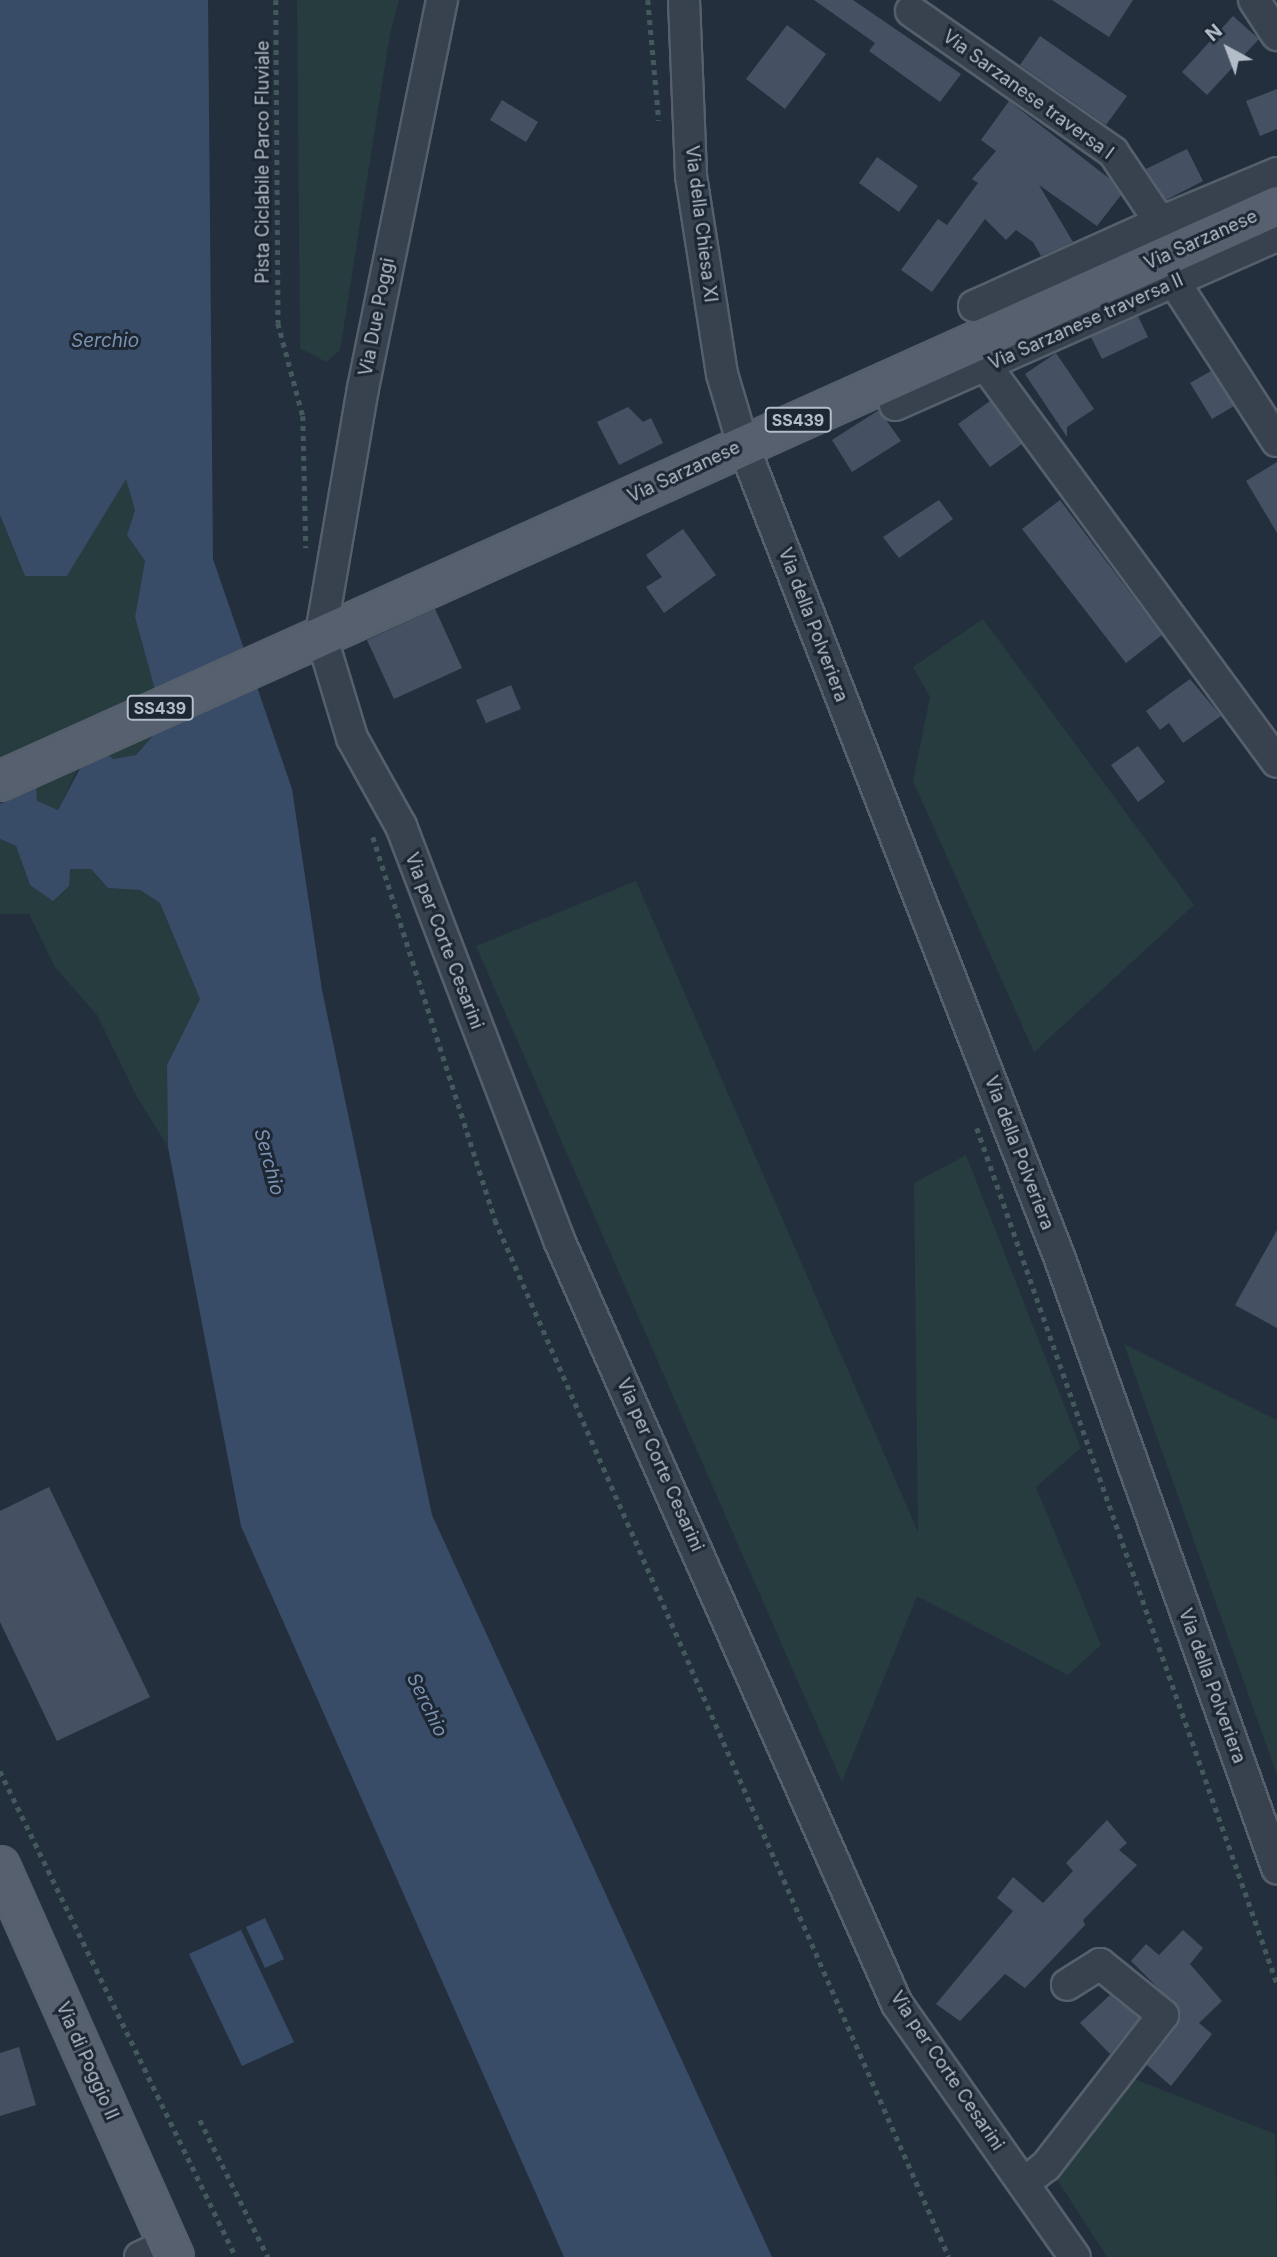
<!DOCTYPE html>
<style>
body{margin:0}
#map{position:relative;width:1277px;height:2257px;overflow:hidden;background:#242f3e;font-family:Inter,sans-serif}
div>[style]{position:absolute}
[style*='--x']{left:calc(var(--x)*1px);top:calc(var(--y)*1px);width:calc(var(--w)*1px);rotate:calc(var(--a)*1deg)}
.green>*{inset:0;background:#263c3f}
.water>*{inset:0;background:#394c67}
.building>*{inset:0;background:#455162}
.path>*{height:4.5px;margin-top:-2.25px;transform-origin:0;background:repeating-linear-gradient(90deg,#44595c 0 5px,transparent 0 10px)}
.roads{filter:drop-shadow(2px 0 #565f6c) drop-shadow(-2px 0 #565f6c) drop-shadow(0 2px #565f6c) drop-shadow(0 -2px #565f6c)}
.minor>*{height:30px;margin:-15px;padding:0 15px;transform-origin:15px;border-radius:15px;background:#38414e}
.major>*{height:38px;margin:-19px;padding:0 19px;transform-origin:19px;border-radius:19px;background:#56606e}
span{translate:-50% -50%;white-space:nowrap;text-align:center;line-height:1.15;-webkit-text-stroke:6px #1d2633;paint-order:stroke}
.shield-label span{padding:2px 5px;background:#1d2633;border:2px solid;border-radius:5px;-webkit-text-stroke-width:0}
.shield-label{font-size:16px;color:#b4bcc9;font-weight:700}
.street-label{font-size:18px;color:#b4bcc9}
.water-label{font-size:19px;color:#7c92b1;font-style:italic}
.north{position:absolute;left:1193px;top:14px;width:70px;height:70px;-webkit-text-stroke:5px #1d2633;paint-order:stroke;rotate:319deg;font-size:19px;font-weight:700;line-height:28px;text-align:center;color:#b4bcc9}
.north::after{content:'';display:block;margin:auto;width:24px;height:32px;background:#b4bcc9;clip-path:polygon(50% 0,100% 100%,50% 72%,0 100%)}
</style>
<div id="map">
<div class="green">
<div style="clip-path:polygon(297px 0,399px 0,390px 34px,340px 350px,326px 362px,300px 348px)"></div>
<div style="clip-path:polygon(126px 478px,135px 510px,127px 535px,145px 561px,135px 617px,164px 723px,136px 755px,113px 759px,95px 743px,84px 755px,58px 810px,37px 802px,35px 761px,17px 781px,13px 798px,0 804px,0 515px,25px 576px,67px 576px)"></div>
<div style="clip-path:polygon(983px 619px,1194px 905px,1034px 1052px,913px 781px,930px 697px,913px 667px)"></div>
<div style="clip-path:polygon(0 839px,16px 846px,30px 885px,70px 868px,91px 869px,108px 888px,140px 890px,160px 903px,200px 999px,167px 1065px,168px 1147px,137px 1097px,97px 1015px,55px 967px,29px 914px,0 914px)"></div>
<div style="clip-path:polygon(636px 881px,918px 1532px,914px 1183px,966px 1155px,1081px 1448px,1036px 1487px,1101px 1645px,1068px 1675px,917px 1596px,842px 1782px,476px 946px)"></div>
<div style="clip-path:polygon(1124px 1344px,1277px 1420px,1277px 1775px)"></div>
<div style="clip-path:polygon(1129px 2077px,1275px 2134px,1277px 2257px,1107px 2257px,1040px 2153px)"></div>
</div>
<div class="water">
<div style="clip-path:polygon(0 0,208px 0,213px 559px,292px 789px,322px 990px,432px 1515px,772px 2257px,564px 2257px,241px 1526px,168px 1147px,167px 1065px,200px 999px,160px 903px,140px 890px,108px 888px,91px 869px,70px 869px,69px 886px,53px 901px,30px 885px,16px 846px,0 839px,0 804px,13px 798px,17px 781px,35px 760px,37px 801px,58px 810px,94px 742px,113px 759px,136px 755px,164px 723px,135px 617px,145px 561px,127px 535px,135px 510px,126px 479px,67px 576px,25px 576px,0 515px)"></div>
<div style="clip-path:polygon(265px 1918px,284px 1959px,265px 1968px,246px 1927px)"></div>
<div style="clip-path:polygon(241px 1930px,294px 2042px,242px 2066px,189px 1954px)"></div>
</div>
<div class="building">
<div style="clip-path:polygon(814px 0,853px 0,961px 74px,940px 102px,869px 51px,875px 43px)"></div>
<div style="clip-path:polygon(1052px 0,1133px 0,1109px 37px)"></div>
<div style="clip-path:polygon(1233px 16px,1259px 39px,1207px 95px,1182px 72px)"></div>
<div style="clip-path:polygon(787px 25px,826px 54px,785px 109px,746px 79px)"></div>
<div style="clip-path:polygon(1040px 36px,1127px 96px,1106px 125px,1020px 65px)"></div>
<div style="clip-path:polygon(1277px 89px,1277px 129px,1260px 136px,1246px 101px)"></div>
<div style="clip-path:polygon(502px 100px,538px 122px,526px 142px,490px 120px)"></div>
<div style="clip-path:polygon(1009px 101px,1110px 179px,1121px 195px,1097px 226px,1039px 185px,1073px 242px,1041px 256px,1033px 242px,1016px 230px,1006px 240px,985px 219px,932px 292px,901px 270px,938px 219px,947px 225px,978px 183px,972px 179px,996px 151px,981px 140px)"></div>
<div style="clip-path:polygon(1187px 149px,1203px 181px,1166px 200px,1146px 169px)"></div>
<div style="clip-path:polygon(877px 157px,918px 186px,899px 212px,859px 183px)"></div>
<div style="clip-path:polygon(1138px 316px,1148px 337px,1102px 359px,1091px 337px)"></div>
<div style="clip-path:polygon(1056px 353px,1094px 409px,1067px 427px,1067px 437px,1025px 374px)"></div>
<div style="clip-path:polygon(1211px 371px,1234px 406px,1212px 419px,1190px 383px)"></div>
<div style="clip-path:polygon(990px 401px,1022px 444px,990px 467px,958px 424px)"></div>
<div style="clip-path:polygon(628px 407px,643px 422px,651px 418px,663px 443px,619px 465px,597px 422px)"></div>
<div style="clip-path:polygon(879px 410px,901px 441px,852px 472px,832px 440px)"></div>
<div style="clip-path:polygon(1277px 462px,1277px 533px,1246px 481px)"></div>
<div style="clip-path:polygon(939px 500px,953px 519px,899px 558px,883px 537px)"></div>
<div style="clip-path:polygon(1060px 500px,1162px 635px,1126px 663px,1022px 529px)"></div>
<div style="clip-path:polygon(683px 529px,716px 575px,664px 613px,646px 587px,662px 577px,646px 555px)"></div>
<div style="clip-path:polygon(435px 609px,462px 668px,394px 699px,367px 640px)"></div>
<div style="clip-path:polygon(1190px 679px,1221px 716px,1183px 743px,1169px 723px,1160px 730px,1146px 711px)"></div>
<div style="clip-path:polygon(511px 685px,521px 709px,486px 723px,476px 700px)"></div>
<div style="clip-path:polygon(1138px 746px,1165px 782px,1138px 802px,1111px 765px)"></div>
<div style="clip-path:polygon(1277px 1230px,1277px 1328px,1235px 1305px)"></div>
<div style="clip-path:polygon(49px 1487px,150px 1697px,57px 1741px,0 1622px,0 1511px)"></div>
<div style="clip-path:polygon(1107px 1820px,1127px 1843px,1119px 1850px,1137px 1865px,1083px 1920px,1085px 1925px,1025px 1988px,1005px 1974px,960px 2021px,936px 2004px,1013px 1911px,997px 1898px,1013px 1877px,1043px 1903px,1073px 1871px,1066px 1863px)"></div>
<div style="clip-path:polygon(1183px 1930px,1203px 1948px,1190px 1964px,1222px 2001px,1199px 2023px,1212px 2034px,1171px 2086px,1147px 2065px,1177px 2026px,1179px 2009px,1131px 1961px,1146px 1944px,1159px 1955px)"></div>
<div style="clip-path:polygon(1110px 1995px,1139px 2018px,1110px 2054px,1080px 2023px)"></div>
<div style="clip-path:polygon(19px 2047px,36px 2105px,0 2116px,0 2053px)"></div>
</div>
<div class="path">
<div style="--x:276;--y:0;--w:323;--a:89.6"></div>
<div style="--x:278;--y:323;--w:96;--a:75"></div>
<div style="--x:303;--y:416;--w:132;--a:88.7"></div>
<div style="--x:648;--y:0;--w:121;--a:84.8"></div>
<div style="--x:373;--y:837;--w:402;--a:72.3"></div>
<div style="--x:495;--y:1220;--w:1132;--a:66.36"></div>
<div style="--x:977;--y:1128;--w:906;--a:70.67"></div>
<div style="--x:0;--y:1771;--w:540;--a:64.1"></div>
<div style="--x:200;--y:2120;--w:153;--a:63.6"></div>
</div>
<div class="roads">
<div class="minor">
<div style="--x:442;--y:0;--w:396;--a:101.5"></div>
<div style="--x:363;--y:388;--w:251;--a:99.7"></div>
<div style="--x:321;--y:635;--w:108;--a:73.2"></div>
<div style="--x:352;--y:738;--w:101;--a:60.9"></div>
<div style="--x:401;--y:826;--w:443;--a:69.1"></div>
<div style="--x:559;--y:1240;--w:835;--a:66.14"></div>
<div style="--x:897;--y:2004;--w:309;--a:54.9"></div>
<div style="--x:684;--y:0;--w:176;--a:87.7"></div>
<div style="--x:691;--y:176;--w:200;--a:81.1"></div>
<div style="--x:722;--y:374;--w:74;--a:73.5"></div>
<div style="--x:743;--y:445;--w:874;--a:68.72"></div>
<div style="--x:1060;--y:1259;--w:647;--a:70.39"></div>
<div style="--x:1254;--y:0;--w:42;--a:56.7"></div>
<div style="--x:911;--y:11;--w:246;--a:34.9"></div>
<div style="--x:1113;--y:152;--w:84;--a:56.1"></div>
<div style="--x:1160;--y:222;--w:127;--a:-22.7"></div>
<div style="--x:1175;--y:283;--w:188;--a:57.2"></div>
<div style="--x:974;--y:306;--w:204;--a:-24.3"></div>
<div style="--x:986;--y:366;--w:491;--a:53.7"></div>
<div style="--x:895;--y:405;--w:418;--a:-23.9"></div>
<div style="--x:1024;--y:2183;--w:28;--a:-38"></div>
<div style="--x:1046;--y:2166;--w:191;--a:-52.2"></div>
<div style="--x:1163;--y:2015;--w:81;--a:-141"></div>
<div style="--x:1100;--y:1964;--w:39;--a:148"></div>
<div style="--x:140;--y:2257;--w:31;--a:-25"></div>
</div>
<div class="major">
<div style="--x:0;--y:781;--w:1400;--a:-24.24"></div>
<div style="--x:0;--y:1866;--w:428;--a:66"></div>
</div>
</div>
<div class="shield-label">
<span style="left:798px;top:420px">SS439</span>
<span style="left:160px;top:708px">SS439</span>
</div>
<div class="street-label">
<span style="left:1028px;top:95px;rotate:36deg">Via Sarzanese traversa I</span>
<span style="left:263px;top:162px;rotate:-90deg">Pista Ciclabile Parco Fluviale</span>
<span style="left:701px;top:224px;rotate:83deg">Via della Chiesa XI</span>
<span style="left:1201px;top:240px;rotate:-24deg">Via Sarzanese</span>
<span style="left:377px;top:317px;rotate:-79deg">Via Due Poggi</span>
<span style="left:1086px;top:322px;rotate:-24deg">Via Sarzanese traversa II</span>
<span style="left:684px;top:472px;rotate:-25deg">Via Sarzanese</span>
<span style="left:813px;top:625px;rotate:69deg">Via della Polveriera</span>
<span style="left:444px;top:941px;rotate:69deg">Via per Corte Cesarini</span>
<span style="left:1019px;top:1153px;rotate:69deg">Via della Polveriera</span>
<span style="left:660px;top:1465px;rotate:66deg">Via per Corte Cesarini</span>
<span style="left:1212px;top:1686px;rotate:70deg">Via della Polveriera</span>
<span style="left:87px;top:2061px;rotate:66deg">Via di Poggio II</span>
<span style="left:947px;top:2071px;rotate:56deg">Via per Corte Cesarini</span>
</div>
<div class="water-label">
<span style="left:105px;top:341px">Serchio</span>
<span style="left:269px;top:1162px;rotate:75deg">Serchio</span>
<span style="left:427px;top:1705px;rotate:64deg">Serchio</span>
</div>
<div class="north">N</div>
</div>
